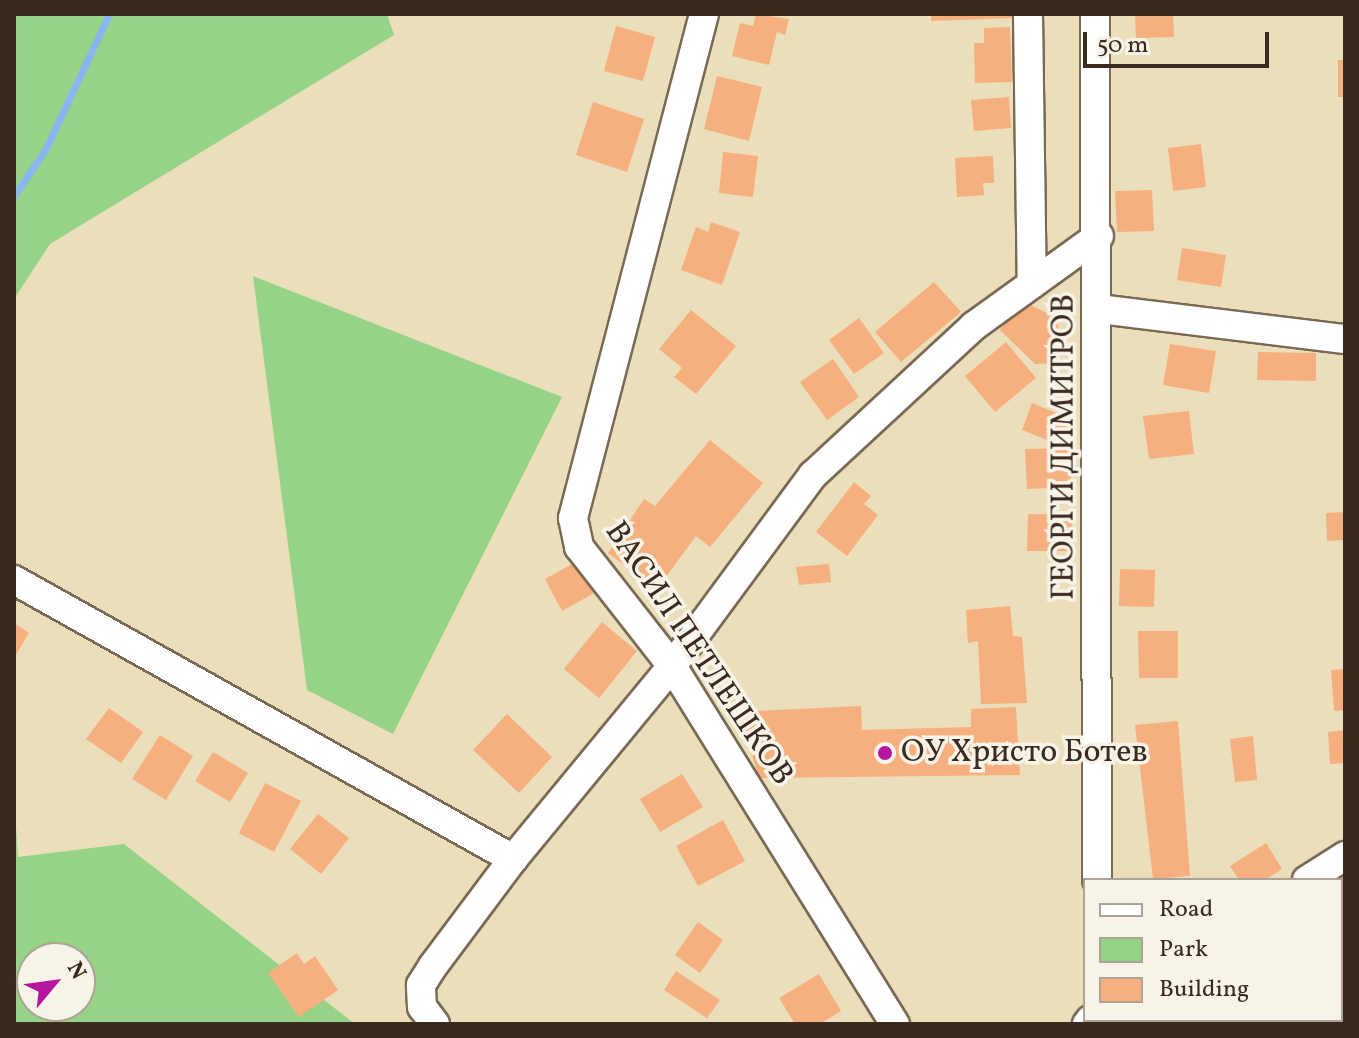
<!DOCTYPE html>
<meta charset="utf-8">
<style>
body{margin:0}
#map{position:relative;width:1359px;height:1038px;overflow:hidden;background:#ebdebb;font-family:Vollkorn,serif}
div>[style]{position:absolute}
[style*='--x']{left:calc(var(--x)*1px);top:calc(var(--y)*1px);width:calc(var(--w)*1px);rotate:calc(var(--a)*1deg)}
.green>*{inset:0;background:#97d387}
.stream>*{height:7px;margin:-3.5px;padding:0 3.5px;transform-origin:3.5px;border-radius:3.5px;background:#87b6f1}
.building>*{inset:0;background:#f6af7f}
.roads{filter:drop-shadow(2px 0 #796955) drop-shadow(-2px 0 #796955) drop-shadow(0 2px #796955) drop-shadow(0 -2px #796955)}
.minor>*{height:28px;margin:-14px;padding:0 14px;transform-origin:14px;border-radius:14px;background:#fff}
.dots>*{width:22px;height:22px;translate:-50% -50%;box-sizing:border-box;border:4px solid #f7f3e8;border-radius:50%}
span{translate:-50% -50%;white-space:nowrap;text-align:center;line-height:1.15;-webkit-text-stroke:7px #f7f3e8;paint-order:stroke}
.street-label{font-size:32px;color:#3b2a1e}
.poi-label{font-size:32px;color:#3b2a1e}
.left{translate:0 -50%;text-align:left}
.frame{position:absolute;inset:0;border:16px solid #3b2a1e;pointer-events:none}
.legend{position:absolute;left:1083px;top:878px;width:260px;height:144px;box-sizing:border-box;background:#f7f3e8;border:2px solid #aca397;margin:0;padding:10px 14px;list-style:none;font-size:24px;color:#3b2a1e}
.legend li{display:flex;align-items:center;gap:16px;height:40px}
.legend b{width:40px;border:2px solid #aca397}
.north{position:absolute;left:16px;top:942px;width:80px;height:80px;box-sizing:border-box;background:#f7f3e8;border:2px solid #aca397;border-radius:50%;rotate:61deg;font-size:22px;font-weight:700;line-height:32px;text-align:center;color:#3b2a1e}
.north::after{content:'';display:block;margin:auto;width:28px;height:36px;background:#b5179e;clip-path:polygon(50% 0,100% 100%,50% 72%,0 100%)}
.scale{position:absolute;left:1083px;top:32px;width:186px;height:36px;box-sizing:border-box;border:4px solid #3b2a1e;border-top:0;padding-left:10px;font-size:24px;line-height:28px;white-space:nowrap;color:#3b2a1e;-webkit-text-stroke:6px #f7f3e8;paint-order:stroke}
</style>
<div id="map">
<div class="green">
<div style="clip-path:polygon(14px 14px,387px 14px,394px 35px,50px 244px,14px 299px)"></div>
<div style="clip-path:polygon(253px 276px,562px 397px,393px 734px,307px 690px)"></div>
<div style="clip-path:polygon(evenodd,14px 795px,18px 857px,124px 844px,355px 1024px,14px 1024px,14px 795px,32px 958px,80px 958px,80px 1006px,32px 1006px,32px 958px)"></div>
</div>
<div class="stream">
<div style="--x:14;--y:196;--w:58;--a:-56.3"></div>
<div style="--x:46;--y:148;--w:148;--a:-64.8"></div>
</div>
<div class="building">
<div style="clip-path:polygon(756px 14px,789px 19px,785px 35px,777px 32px,769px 65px,732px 56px,740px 23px,753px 26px)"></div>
<div style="clip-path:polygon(931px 14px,1013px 14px,1013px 18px,931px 21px)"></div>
<div style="clip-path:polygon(1135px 14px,1173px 14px,1174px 37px,1136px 38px)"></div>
<div style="clip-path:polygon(616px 26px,655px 37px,643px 81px,604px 71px)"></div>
<div style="clip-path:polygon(1010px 27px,1012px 82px,975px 83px,974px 43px,984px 43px,984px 28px)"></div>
<div style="clip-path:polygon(1338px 60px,1345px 60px,1345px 97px,1338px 97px)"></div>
<div style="clip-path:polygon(717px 76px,762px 87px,749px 141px,704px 129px)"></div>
<div style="clip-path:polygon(1009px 97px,1011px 128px,974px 131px,971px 100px)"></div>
<div style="clip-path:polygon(593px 102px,644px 119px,627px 172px,576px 155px)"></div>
<div style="clip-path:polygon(1201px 144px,1206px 187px,1173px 191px,1168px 148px)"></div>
<div style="clip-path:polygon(723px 152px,758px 156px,753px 197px,719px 193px)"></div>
<div style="clip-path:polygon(993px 156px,994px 183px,983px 183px,984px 195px,957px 197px,955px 158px)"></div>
<div style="clip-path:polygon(1152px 190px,1154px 231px,1117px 232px,1115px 191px)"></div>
<div style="clip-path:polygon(711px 222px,740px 232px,722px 285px,681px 270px,696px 227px,708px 232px)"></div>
<div style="clip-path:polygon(1182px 248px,1226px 255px,1221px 287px,1177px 280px)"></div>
<div style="clip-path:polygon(934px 282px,961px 312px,901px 362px,875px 332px)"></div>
<div style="clip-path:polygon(1021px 301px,1058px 318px,1059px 363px,1035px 364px,1000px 330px)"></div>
<div style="clip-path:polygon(691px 310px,736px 346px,696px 394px,674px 377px,682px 368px,659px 349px)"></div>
<div style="clip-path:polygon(859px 318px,884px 353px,854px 374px,829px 340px)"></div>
<div style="clip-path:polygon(1006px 342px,1036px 378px,995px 412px,965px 376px)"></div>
<div style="clip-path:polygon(1170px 344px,1216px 351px,1209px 393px,1163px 385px)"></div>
<div style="clip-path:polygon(1258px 352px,1316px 353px,1316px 381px,1257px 380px)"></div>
<div style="clip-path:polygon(833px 359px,859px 397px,827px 420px,800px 382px)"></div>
<div style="clip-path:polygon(1032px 403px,1073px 420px,1062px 446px,1022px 430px)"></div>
<div style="clip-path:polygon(1189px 411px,1194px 454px,1149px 459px,1143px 416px)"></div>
<div style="clip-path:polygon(710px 440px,763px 483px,710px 547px,696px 536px,657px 589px,608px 553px,644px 499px,655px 506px)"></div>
<div style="clip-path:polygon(1070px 448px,1071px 487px,1027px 489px,1025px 449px)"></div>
<div style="clip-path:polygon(854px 482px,871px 496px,864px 504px,878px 515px,847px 556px,816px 532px)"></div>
<div style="clip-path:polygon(1345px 512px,1345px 540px,1327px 541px,1326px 513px)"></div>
<div style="clip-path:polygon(1028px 514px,1072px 515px,1071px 551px,1027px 551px)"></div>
<div style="clip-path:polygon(581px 559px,598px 591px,562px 611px,545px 579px)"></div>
<div style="clip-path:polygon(829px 564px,831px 582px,799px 585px,796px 567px)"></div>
<div style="clip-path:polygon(1120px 569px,1155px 570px,1154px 607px,1119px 606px)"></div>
<div style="clip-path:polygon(1010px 606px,1013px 636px,1022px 637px,1027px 703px,981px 704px,978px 641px,968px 643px,966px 610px)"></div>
<div style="clip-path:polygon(602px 622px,637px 651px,599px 698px,564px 669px)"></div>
<div style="clip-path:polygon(14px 623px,29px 633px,14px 658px)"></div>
<div style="clip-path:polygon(1138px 631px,1178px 631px,1178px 678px,1139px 678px)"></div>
<div style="clip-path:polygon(1345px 669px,1345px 710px,1334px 711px,1331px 670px)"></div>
<div style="clip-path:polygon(861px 706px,862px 730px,971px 727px,971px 709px,1016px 707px,1020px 775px,759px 778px,739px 712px)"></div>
<div style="clip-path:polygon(109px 708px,143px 732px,121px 763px,86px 739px)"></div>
<div style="clip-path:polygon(507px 714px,552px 757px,519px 793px,473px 750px)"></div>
<div style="clip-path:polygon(1178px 721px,1190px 876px,1153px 879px,1135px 725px)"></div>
<div style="clip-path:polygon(1345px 730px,1345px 763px,1330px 764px,1328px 732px)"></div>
<div style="clip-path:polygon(160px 735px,193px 756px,166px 800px,132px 779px)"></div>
<div style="clip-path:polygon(1253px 736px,1257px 780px,1235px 782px,1230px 739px)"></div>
<div style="clip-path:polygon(213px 752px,248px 773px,230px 802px,195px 781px)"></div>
<div style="clip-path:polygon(682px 774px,703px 807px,660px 832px,640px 799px)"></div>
<div style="clip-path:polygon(265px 783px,301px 801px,274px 852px,239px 833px)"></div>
<div style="clip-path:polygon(318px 814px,349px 838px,321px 874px,290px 849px)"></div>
<div style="clip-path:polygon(723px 820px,745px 861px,698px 886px,676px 846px)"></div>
<div style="clip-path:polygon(1266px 843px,1282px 869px,1265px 880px,1239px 880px,1230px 866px)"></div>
<div style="clip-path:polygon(698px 922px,723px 940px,700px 973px,675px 955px)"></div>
<div style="clip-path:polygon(297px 953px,304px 964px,315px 956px,338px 990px,299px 1017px,268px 973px)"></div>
<div style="clip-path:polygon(676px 971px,720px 1000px,707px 1018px,664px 990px)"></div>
<div style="clip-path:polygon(819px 974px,841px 1011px,820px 1024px,795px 1024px,779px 998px)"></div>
<div style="clip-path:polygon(1147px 1020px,1216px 1020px,1210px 1024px)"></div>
<div style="clip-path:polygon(1231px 1020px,1254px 1020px,1257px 1024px,1234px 1024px)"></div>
</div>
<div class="roads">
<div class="minor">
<div style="--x:704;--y:14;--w:521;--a:104.57"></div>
<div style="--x:573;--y:518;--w:30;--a:78"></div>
<div style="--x:579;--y:547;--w:151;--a:52"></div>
<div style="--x:672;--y:666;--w:422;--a:58.1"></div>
<div style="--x:1028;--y:14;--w:270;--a:89.2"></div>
<div style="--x:1095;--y:14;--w:866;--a:89.87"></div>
<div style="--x:1100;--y:309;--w:247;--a:7"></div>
<div style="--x:14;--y:580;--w:572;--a:29.21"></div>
<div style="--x:1307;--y:880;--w:45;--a:-32.3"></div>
<div style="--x:435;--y:1024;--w:21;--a:-127"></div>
<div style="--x:422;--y:1007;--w:22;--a:-93"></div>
<div style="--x:421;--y:985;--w:22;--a:-58"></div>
<div style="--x:433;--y:966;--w:134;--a:-53.2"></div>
<div style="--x:513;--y:859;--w:250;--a:-50.5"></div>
<div style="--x:672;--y:666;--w:237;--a:-53.6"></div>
<div style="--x:813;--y:475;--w:219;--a:-42.8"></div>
<div style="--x:974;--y:326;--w:154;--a:-35.8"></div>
<div style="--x:1087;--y:1024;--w:5;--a:-53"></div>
</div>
</div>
<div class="dots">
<div style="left:885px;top:753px;background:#b5179e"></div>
</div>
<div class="street-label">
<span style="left:1065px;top:447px;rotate:-90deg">ГЕОРГИ ДИМИТРОВ</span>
<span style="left:698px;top:654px;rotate:56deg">ВАСИЛ ПЕТЛЕШКОВ</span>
</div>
<div class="poi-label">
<span class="left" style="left:901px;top:753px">ОУ Христо Ботев</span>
</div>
<div class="frame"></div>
<ul class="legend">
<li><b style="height:10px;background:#fff"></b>Road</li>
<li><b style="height:22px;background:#97d387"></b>Park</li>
<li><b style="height:22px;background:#f6af7f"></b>Building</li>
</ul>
<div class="north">N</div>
<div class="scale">50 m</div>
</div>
